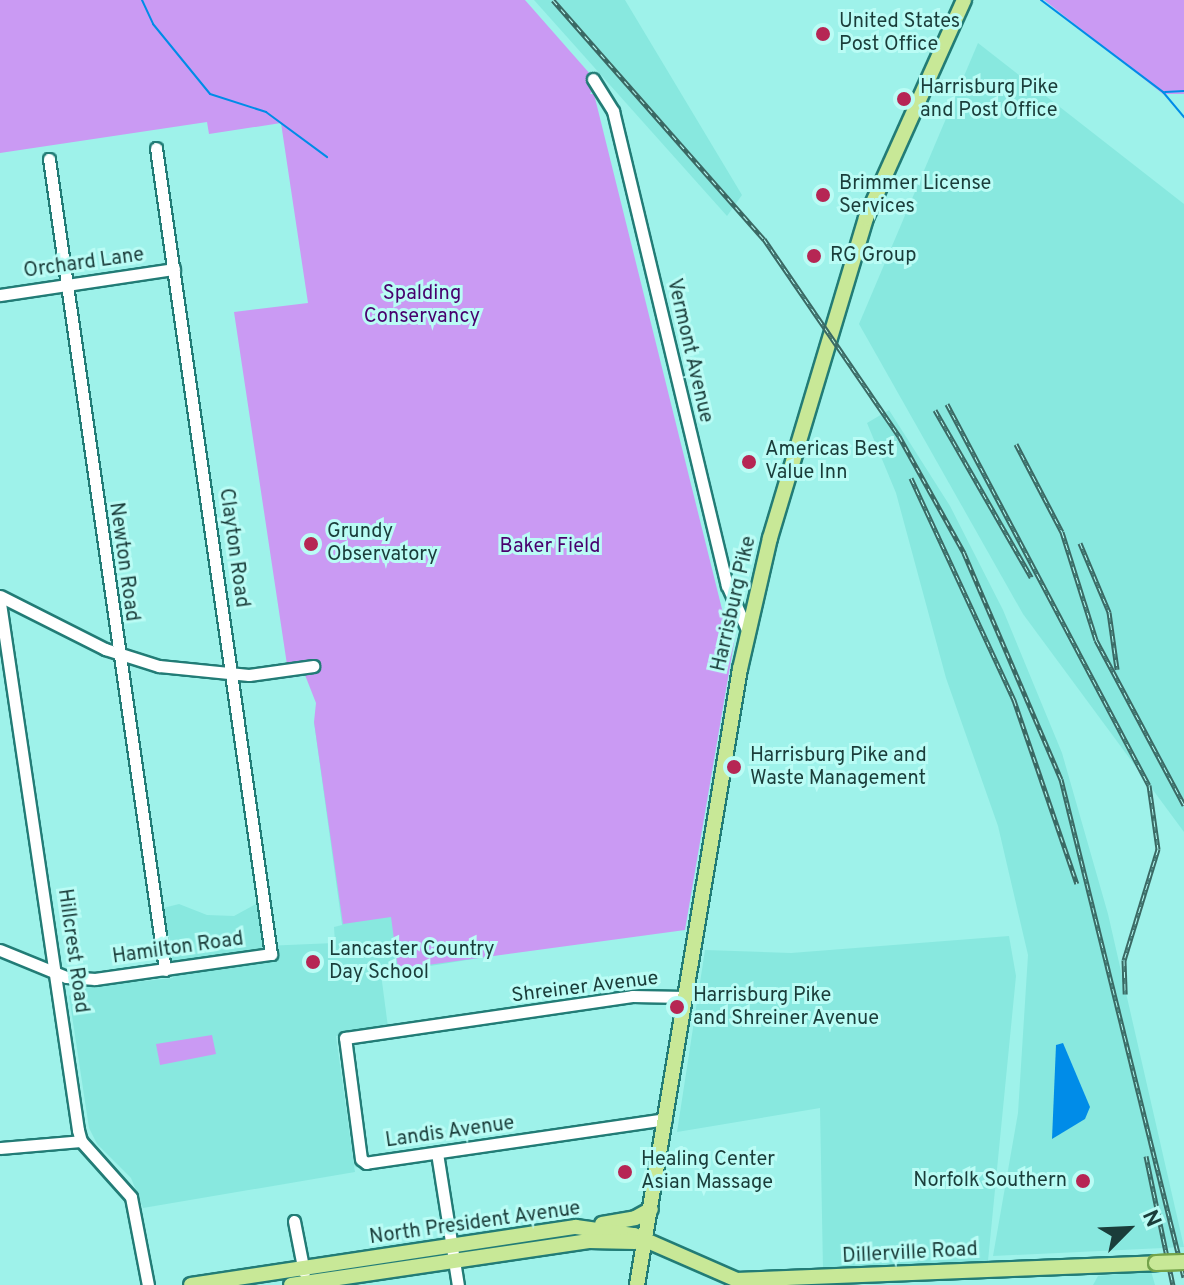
<!DOCTYPE html>
<style>
body{margin:0}
#map{position:relative;width:1184px;height:1285px;overflow:hidden;background:#9ef2ea;font-family:Overpass,sans-serif}
div>[style]{position:absolute}
[style*='--x']{left:calc(var(--x)*1px);top:calc(var(--y)*1px);width:calc(var(--w)*1px);rotate:calc(var(--a)*1deg)}
.built>*{inset:0;background:#88e8df}
.green>*{inset:0;background:#ca9af3}
.water>*{inset:0;background:#008ce8}
.stream>*{height:2px;margin:-1px;padding:0 1px;transform-origin:1px;border-radius:1px;background:#008ce8}
.roads{filter:drop-shadow(2px 0 #227c76) drop-shadow(-2px 0 #227c76) drop-shadow(0 2px #227c76) drop-shadow(0 -2px #227c76)}
.minor>*{height:11px;margin:-5.5px;padding:0 5.5px;transform-origin:5.5px;border-radius:5.5px;background:#fff}
.major>*{height:14px;margin:-7px;padding:0 7px;transform-origin:7px;border-radius:7px;background:#c8e897}
.rail>*{height:5px;margin-top:-2.5px;transform-origin:0;background:repeating-linear-gradient(90deg,#bafcf5 0 6px,#3a6964 0 12px);box-sizing:border-box;border-block:2px solid #3a6964}
.bridges{filter:drop-shadow(2px 0 #73a24a) drop-shadow(-2px 0 #73a24a) drop-shadow(0 2px #73a24a) drop-shadow(0 -2px #73a24a)}
.major-bridge>*{height:14px;margin:-7px;padding:0 7px;transform-origin:7px;border-radius:7px;background:#c8e897}
.dots>*{width:22px;height:22px;translate:-50% -50%;box-sizing:border-box;border:4px solid #bafcf5;border-radius:50%}
span{translate:-50% -50%;white-space:nowrap;text-align:center;line-height:1.15;-webkit-text-stroke:6px #bafcf5;paint-order:stroke}
.poi-label{font-size:20px;color:#1a3d3a}
.left{translate:0 -50%;text-align:left}
.right{translate:-100% -50%;text-align:right}
.street-label{font-size:20px;color:#1a3d3a}
.park-label{font-size:20px;color:#48016d}
.north{position:absolute;left:1088px;top:1189px;width:80px;height:80px;-webkit-text-stroke:6px #bafcf5;paint-order:stroke;rotate:66deg;font-size:22px;font-weight:700;line-height:32px;text-align:center;color:#1a3d3a}
.north::after{content:'';display:block;margin:auto;width:28px;height:36px;background:#1a3d3a;clip-path:polygon(50% 0,100% 100%,50% 72%,0 100%)}
</style>
<div id="map">
<div class="built">
<div style="clip-path:polygon(534px 0,625px 0,742px 195px,727px 216px)"></div>
<div style="clip-path:polygon(978px 43px,1184px 204px,1184px 832px,1023px 614px,859px 324px)"></div>
<div style="clip-path:polygon(889px 410px,950px 506px,1003px 610px,1062px 753px,1108px 914px,1184px 1247px,993px 1256px,1018px 1113px,1028px 955px,998px 826px,946px 678px,896px 493px,867px 423px)"></div>
<div style="clip-path:polygon(314px 722px,578px 942px,381px 974px,388px 1027px,336px 1036px,355px 1172px,143px 1208px,131px 1178px,97px 1144px,89px 1128px,69px 996px,78px 988px,173px 978px,163px 908px,179px 904px,207px 915px,234px 916px,258px 903px,264px 946px,335px 943px,334px 927px,342px 925px)"></div>
<div style="clip-path:polygon(1009px 936px,1016px 976px,988px 1261px,823px 1270px,820px 1108px,677px 1132px,705px 950px,791px 953px)"></div>
<div style="clip-path:polygon(1151px 1271px,1155px 1285px,1093px 1285px,1098px 1276px)"></div>
</div>
<div class="green">
<div style="clip-path:polygon(0 0,525px 0,598px 83px,590px 94px,594px 94px,722px 609px,736px 631px,685px 930px,398px 969px,391px 917px,343px 924px,314px 722px,316px 703px,305px 675px,289px 678px,234px 312px,308px 303px,281px 123px,209px 134px,207px 122px,0 153px)"></div>
<div style="clip-path:polygon(1044px 0,1184px 0,1184px 94px,1163px 94px)"></div>
<div style="clip-path:polygon(212px 1035px,216px 1054px,160px 1065px,156px 1044px)"></div>
</div>
<div class="water">
<div style="clip-path:polygon(1063px 1043px,1090px 1107px,1085px 1119px,1052px 1139px,1056px 1045px)"></div>
</div>
<div class="stream">
<div style="--x:142;--y:0;--w:26;--a:65"></div>
<div style="--x:153;--y:24;--w:90;--a:50.8"></div>
<div style="--x:210;--y:94;--w:59;--a:17.8"></div>
<div style="--x:266;--y:112;--w:76;--a:36.4"></div>
<div style="--x:1041;--y:0;--w:153;--a:37"></div>
<div style="--x:1163;--y:92;--w:33;--a:50"></div>
<div style="--x:1165;--y:92;--w:19;--a:-3"></div>
</div>
<div class="roads">
<div class="minor">
<div style="--x:593;--y:79;--w:38;--a:58"></div>
<div style="--x:613;--y:111;--w:488;--a:76.5"></div>
<div style="--x:727;--y:585;--w:51;--a:65.9"></div>
<div style="--x:49;--y:159;--w:819;--a:81.86"></div>
<div style="--x:0;--y:295;--w:176;--a:-8.5"></div>
<div style="--x:0;--y:596;--w:118;--a:26.8"></div>
<div style="--x:105;--y:649;--w:57;--a:17.5"></div>
<div style="--x:159;--y:666;--w:90;--a:5.7"></div>
<div style="--x:249;--y:675;--w:65;--a:-8"></div>
<div style="--x:0;--y:603;--w:533;--a:81.58"></div>
<div style="--x:78;--y:1130;--w:11;--a:75"></div>
<div style="--x:81;--y:1141;--w:75;--a:48.2"></div>
<div style="--x:131;--y:1197;--w:90;--a:79.1"></div>
<div style="--x:0;--y:950;--w:71;--a:22.2"></div>
<div style="--x:66;--y:977;--w:29;--a:4"></div>
<div style="--x:95;--y:979;--w:178;--a:-8.1"></div>
<div style="--x:271;--y:954;--w:814;--a:-98.12"></div>
<div style="--x:666;--y:1119;--w:303;--a:171.7"></div>
<div style="--x:366;--y:1163;--w:6;--a:-141"></div>
<div style="--x:361;--y:1159;--w:122;--a:-97.5"></div>
<div style="--x:345;--y:1038;--w:290;--a:-8.3"></div>
<div style="--x:632;--y:996;--w:54;--a:1.1"></div>
<div style="--x:0;--y:1148;--w:81;--a:-4.9"></div>
<div style="--x:437;--y:1153;--w:134;--a:81"></div>
<div style="--x:294;--y:1221;--w:52;--a:78.9"></div>
</div>
<div class="major">
<div style="--x:602;--y:1224;--w:34;--a:-10"></div>
<div style="--x:635;--y:1218;--w:18;--a:-29"></div>
<div style="--x:191;--y:1285;--w:389;--a:-8.6"></div>
<div style="--x:576;--y:1227;--w:59;--a:7.9"></div>
<div style="--x:634;--y:1235;--w:112;--a:23.6"></div>
<div style="--x:737;--y:1280;--w:419;--a:-2.3"></div>
<div style="--x:291;--y:1285;--w:301;--a:-8.4"></div>
<div style="--x:589;--y:1241;--w:46;--a:1.2"></div>
<div style="--x:637;--y:1285;--w:625;--a:-80.51"></div>
<div style="--x:740;--y:669;--w:134;--a:-77.1"></div>
<div style="--x:770;--y:538;--w:334;--a:-73.3"></div>
<div style="--x:866;--y:218;--w:239;--a:-65.8"></div>
</div>
</div>
<div class="rail">
<div style="--x:553;--y:0;--w:319;--a:48.6"></div>
<div style="--x:764;--y:239;--w:239;--a:55.6"></div>
<div style="--x:899;--y:436;--w:134;--a:60.9"></div>
<div style="--x:964;--y:553;--w:246;--a:66.8"></div>
<div style="--x:1061;--y:779;--w:513;--a:76.13"></div>
<div style="--x:947;--y:404;--w:431;--a:62.1"></div>
<div style="--x:1149;--y:785;--w:65;--a:82"></div>
<div style="--x:1158;--y:849;--w:116;--a:107"></div>
<div style="--x:1124;--y:960;--w:34;--a:88"></div>
<div style="--x:935;--y:410;--w:193;--a:60.1"></div>
<div style="--x:1016;--y:444;--w:99;--a:62.4"></div>
<div style="--x:1062;--y:532;--w:113;--a:72.5"></div>
<div style="--x:1096;--y:640;--w:187;--a:61.9"></div>
<div style="--x:911;--y:478;--w:245;--a:65.1"></div>
<div style="--x:1014;--y:700;--w:194;--a:71.1"></div>
<div style="--x:1080;--y:543;--w:75;--a:67.2"></div>
<div style="--x:1109;--y:612;--w:58;--a:82"></div>
<div style="--x:1146;--y:1156;--w:132;--a:78.2"></div>
</div>
<div class="bridges">
<div class="major-bridge">
<div style="--x:1156;--y:1263;--w:28;--a:-2"></div>
</div>
</div>
<div class="dots">
<div style="left:823px;top:34px;background:#b62654"></div>
<div style="left:904px;top:99px;background:#b62654"></div>
<div style="left:823px;top:195px;background:#b62654"></div>
<div style="left:814px;top:256px;background:#b62654"></div>
<div style="left:749px;top:462px;background:#b62654"></div>
<div style="left:311px;top:544px;background:#b62654"></div>
<div style="left:734px;top:767px;background:#b62654"></div>
<div style="left:313px;top:962px;background:#b62654"></div>
<div style="left:677px;top:1007px;background:#b62654"></div>
<div style="left:625px;top:1172px;background:#b62654"></div>
<div style="left:1083px;top:1181px;background:#b62654"></div>
</div>
<div class="poi-label">
<span class="left" style="left:839px;top:34px">United States<br>Post Office</span>
<span class="left" style="left:920px;top:100px">Harrisburg Pike<br>and Post Office</span>
<span class="left" style="left:839px;top:196px">Brimmer License<br>Services</span>
<span class="left" style="left:830px;top:256px">RG Group</span>
<span class="left" style="left:765px;top:462px">Americas Best<br>Value Inn</span>
<span class="left" style="left:327px;top:544px">Grundy<br>Observatory</span>
<span class="left" style="left:750px;top:768px">Harrisburg Pike and<br>Waste Management</span>
<span class="left" style="left:329px;top:962px">Lancaster Country<br>Day School</span>
<span class="left" style="left:693px;top:1008px">Harrisburg Pike<br>and Shreiner Avenue</span>
<span class="left" style="left:641px;top:1172px">Healing Center<br>Asian Massage</span>
<span class="right" style="left:1067px;top:1181px">Norfolk Southern</span>
</div>
<div class="street-label">
<span style="left:84px;top:264px;rotate:-8deg">Orchard Lane</span>
<span style="left:689px;top:351px;rotate:77deg">Vermont Avenue</span>
<span style="left:233px;top:548px;rotate:82deg">Clayton Road</span>
<span style="left:123px;top:562px;rotate:82deg">Newton Road</span>
<span style="left:735px;top:604px;rotate:-77deg">Harrisburg Pike</span>
<span style="left:178px;top:949px;rotate:-8deg">Hamilton Road</span>
<span style="left:72px;top:951px;rotate:82deg">Hillcrest Road</span>
<span style="left:585px;top:988px;rotate:-7deg">Shreiner Avenue</span>
<span style="left:450px;top:1133px;rotate:-8deg">Landis Avenue</span>
<span style="left:475px;top:1224px;rotate:-8deg">North President Avenue</span>
<span style="left:910px;top:1254px;rotate:-3deg">Dillerville Road</span>
</div>
<div class="park-label">
<span style="left:422px;top:306px">Spalding<br>Conservancy</span>
<span style="left:550px;top:547px">Baker Field</span>
</div>
<div class="north">N</div>
</div>
